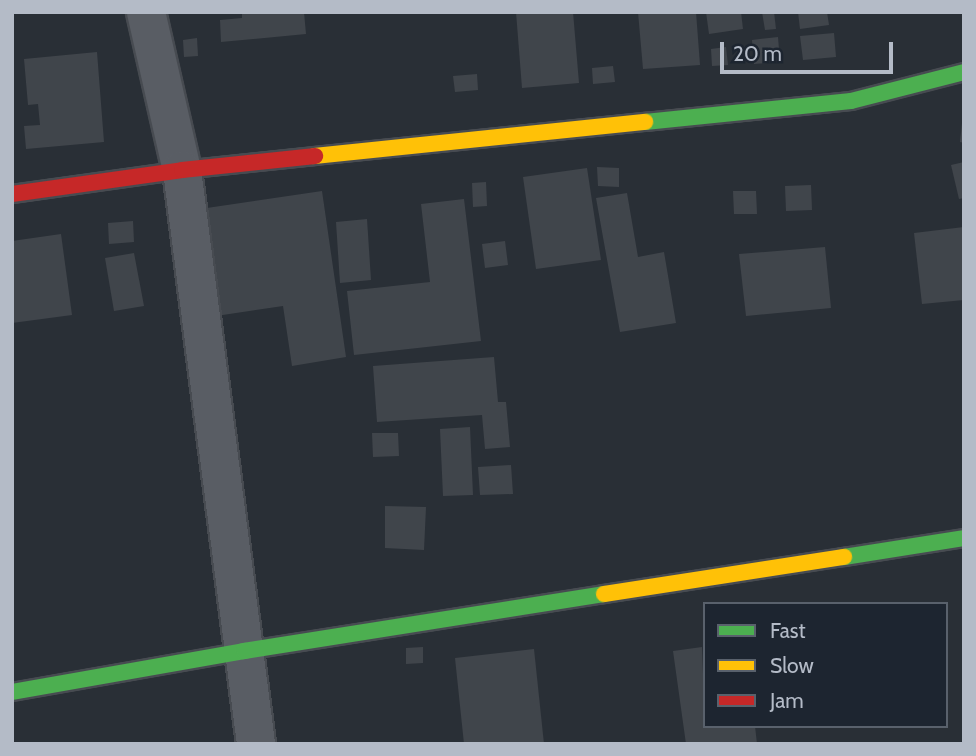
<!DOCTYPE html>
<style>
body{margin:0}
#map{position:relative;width:976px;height:756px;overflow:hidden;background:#292f36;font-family:Cabin,sans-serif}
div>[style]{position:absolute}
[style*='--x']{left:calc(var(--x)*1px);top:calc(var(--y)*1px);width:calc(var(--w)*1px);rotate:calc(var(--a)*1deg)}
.building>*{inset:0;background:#40454b}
.roads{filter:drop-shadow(2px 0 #474b51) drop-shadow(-2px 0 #474b51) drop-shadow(0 2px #474b51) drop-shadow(0 -2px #474b51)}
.street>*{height:38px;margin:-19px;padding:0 19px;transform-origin:19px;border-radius:19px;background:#595d64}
.fast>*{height:16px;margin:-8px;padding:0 8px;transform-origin:8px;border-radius:8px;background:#4caf50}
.slow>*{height:16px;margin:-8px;padding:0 8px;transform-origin:8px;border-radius:8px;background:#ffc107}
.jam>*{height:16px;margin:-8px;padding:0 8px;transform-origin:8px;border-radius:8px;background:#c62828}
span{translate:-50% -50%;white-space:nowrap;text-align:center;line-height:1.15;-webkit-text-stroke:7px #1d2530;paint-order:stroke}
.frame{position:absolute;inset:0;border:14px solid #b4bbc7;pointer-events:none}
.legend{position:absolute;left:703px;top:602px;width:245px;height:126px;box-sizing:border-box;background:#1d2530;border:2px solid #59616c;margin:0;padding:9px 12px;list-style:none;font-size:21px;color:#b4bbc7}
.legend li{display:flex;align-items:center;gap:14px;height:35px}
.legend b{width:35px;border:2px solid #59616c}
.scale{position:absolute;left:720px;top:42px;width:173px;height:32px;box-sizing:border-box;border:4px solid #b4bbc7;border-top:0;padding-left:9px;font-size:21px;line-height:24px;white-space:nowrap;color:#b4bbc7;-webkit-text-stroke:5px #1d2530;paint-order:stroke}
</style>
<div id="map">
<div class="building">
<div style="clip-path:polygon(242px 12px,304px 12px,306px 34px,221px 42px,220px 20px,242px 18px)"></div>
<div style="clip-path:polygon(516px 12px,573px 12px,579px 83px,522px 88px)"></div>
<div style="clip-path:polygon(638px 12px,696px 12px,700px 65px,643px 69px)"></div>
<div style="clip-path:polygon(706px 12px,741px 12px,743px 29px,709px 34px)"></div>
<div style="clip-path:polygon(762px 12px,774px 12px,776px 29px,765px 30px)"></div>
<div style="clip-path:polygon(798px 12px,827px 12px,829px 25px,800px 29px)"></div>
<div style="clip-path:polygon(834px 33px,836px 57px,803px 60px,800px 36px)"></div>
<div style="clip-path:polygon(778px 37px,780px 62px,754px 64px,752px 40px)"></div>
<div style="clip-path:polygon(197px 38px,198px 56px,184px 57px,183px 40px)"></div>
<div style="clip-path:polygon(726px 47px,728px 65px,712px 66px,711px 49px)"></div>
<div style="clip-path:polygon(97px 52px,104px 142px,26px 149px,24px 126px,40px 125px,38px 104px,28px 105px,24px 59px)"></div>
<div style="clip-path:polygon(613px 66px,615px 82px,593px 84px,592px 68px)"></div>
<div style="clip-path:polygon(477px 74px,478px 90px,455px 92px,453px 76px)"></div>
<div style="clip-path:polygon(962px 123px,964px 123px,964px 143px,960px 142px)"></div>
<div style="clip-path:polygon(964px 162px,964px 198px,959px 199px,951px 165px)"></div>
<div style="clip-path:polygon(597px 167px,619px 168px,619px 187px,598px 186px)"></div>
<div style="clip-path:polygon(587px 168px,601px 260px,536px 269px,523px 177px)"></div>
<div style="clip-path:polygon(486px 182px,487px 206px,473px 207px,472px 183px)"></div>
<div style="clip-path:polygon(811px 185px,812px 210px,786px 211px,785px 186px)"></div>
<div style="clip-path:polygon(322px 191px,346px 357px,292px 366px,283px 306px,216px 316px,200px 209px)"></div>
<div style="clip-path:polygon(733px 191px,756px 191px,757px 214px,734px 214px)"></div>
<div style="clip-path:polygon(627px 193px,638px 257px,664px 252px,676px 323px,620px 332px,596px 198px)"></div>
<div style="clip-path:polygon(464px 199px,481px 341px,354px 355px,347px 291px,430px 282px,421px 204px)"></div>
<div style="clip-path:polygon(367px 219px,371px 280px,340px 283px,336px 222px)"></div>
<div style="clip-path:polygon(133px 221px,134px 242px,109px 244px,108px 223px)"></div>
<div style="clip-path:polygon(964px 227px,964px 300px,922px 304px,914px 233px)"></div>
<div style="clip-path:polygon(61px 234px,72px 315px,12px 323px,12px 241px)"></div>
<div style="clip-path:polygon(505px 241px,508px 265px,485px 268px,482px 244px)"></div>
<div style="clip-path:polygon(825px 247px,831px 308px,746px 316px,739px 254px)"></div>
<div style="clip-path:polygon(134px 253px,144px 306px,114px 311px,105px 258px)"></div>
<div style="clip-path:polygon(494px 357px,498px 402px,506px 402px,510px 447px,485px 449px,482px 415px,377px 422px,373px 366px)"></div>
<div style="clip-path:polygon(470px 427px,473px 495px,443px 496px,440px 429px)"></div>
<div style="clip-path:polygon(372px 433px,398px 433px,399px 456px,373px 457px)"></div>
<div style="clip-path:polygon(511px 465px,513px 494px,480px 495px,478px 467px)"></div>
<div style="clip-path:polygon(385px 506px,426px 507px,424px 550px,385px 548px)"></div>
<div style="clip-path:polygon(423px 647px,423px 663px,406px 664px,406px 648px)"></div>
<div style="clip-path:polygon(702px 647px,705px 726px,755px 726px,757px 744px,686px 744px,673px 651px)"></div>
<div style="clip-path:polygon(534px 649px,544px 744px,464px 744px,455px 658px)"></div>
</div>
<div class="roads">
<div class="street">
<div style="--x:146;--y:12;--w:162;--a:77.2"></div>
<div style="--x:182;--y:170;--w:579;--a:82.65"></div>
</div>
<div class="fast">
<div style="--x:645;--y:122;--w:207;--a:-5.8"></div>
<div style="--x:851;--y:101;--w:117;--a:-14.4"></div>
<div style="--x:844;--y:557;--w:121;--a:-9"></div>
<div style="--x:12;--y:692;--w:236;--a:-10"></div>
<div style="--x:244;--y:651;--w:364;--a:-9"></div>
</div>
<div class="slow">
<div style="--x:315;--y:156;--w:332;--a:-5.9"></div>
<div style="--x:604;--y:594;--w:243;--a:-8.8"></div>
</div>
<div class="jam">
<div style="--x:12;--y:194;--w:172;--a:-8"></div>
<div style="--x:182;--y:170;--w:134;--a:-6"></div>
</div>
</div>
<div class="frame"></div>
<ul class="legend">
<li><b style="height:9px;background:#4caf50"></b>Fast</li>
<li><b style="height:9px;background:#ffc107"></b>Slow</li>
<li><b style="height:9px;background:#c62828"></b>Jam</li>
</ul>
<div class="scale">20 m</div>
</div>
